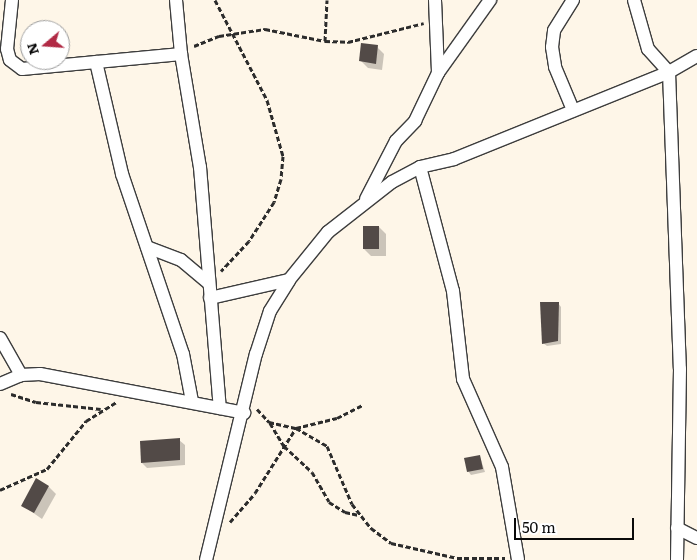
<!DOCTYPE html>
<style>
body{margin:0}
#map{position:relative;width:697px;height:560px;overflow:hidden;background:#fef6e8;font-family:Literata,serif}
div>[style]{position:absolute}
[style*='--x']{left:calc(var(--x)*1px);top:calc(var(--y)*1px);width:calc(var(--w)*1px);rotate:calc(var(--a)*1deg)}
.shadow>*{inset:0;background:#0003}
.building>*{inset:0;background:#524a47}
.path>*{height:3px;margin-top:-1.5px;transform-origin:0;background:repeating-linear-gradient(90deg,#2c2c2c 0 5px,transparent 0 7.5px)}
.roads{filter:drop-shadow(1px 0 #3d3d3d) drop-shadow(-1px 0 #3d3d3d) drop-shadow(0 1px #3d3d3d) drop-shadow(0 -1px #3d3d3d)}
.minor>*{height:12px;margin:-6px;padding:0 6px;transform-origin:6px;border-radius:6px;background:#fff}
span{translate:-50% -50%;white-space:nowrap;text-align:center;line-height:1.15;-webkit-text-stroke:5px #fff;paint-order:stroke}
.north{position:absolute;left:20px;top:20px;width:50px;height:50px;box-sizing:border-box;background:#fff;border:1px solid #9d9d9d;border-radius:50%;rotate:252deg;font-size:14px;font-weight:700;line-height:20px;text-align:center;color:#0a0a0a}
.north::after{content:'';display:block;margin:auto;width:18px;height:22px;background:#b12a45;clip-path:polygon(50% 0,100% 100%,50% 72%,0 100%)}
.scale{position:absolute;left:514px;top:518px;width:120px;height:22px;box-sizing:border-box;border:2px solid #0a0a0a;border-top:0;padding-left:6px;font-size:15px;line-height:18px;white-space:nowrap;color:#0a0a0a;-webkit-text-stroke:4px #fff;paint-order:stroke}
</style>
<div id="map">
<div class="shadow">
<div style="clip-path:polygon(377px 47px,384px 54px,382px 70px,368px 68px,361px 61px)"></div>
<div style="clip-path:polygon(379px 227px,386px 234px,386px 256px,371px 256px,364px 249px)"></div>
<div style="clip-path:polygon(558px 303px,561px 307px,561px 344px,547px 346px,543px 343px)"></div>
<div style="clip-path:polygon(179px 440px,185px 445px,185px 465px,147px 468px,142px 463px)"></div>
<div style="clip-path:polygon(480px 457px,485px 472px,471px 475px,468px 471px)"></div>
<div style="clip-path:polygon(49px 487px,56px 494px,42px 519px,22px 505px)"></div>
</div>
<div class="building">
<div style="clip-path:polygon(361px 43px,378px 45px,376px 64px,359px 61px)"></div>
<div style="clip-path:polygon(363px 226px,379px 226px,379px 249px,363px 249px)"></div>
<div style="clip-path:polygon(540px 302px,559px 302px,558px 341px,542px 344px)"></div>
<div style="clip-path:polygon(180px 438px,180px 460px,141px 463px,140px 441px)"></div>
<div style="clip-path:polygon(480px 455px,483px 469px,467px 472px,464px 458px)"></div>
<div style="clip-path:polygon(36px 478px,49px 486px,34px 513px,21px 506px)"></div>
</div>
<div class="path">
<div style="--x:215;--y:0;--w:113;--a:62.5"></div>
<div style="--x:267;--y:100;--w:58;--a:74.1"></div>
<div style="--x:283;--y:156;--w:23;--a:95"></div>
<div style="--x:281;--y:179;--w:24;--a:107"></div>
<div style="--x:274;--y:202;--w:46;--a:122.7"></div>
<div style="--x:249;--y:241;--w:41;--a:133"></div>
<div style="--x:325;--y:41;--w:41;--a:-87.2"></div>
<div style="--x:194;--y:46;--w:27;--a:-22"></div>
<div style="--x:219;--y:36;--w:47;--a:-8.7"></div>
<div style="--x:265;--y:29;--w:61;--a:11.3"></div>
<div style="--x:325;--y:41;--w:23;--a:2"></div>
<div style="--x:348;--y:42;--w:78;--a:-14"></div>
<div style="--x:11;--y:394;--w:26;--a:18"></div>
<div style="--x:36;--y:402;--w:65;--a:6.1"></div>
<div style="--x:257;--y:409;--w:18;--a:47"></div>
<div style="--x:269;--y:422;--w:28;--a:13"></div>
<div style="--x:296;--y:428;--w:36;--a:30"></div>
<div style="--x:327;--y:446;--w:63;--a:66.7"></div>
<div style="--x:352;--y:504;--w:31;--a:52"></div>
<div style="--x:371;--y:528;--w:25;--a:37"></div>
<div style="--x:391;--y:543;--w:68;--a:12.8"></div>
<div style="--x:457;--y:558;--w:48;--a:0"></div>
<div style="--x:270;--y:423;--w:27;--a:59"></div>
<div style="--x:284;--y:446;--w:38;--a:43"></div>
<div style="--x:312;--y:472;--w:34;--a:60"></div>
<div style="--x:329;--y:502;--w:19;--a:32"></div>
<div style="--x:345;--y:512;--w:14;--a:12"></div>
<div style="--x:0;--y:490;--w:51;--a:-24.1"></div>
<div style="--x:47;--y:469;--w:62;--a:-50.9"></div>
<div style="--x:86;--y:421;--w:36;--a:-32"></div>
<div style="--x:230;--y:522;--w:38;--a:-49"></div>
<div style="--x:255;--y:493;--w:77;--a:-57.8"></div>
<div style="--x:296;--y:428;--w:42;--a:-13.7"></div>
<div style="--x:337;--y:418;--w:29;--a:-27"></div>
</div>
<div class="roads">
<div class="minor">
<div style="--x:12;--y:0;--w:49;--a:95.8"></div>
<div style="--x:7;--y:49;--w:11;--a:75"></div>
<div style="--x:10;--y:60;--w:15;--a:37"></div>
<div style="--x:22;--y:69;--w:160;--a:-5.4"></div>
<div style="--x:176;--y:0;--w:54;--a:84.7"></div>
<div style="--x:181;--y:54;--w:115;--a:80.5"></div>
<div style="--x:200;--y:167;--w:242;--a:85.3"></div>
<div style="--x:435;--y:0;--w:73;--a:87.6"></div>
<div style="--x:573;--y:0;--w:36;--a:122"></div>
<div style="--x:554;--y:31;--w:16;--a:97"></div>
<div style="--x:552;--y:47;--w:20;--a:81"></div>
<div style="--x:555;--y:67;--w:47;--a:67.3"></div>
<div style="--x:634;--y:0;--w:51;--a:74.1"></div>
<div style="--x:648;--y:49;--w:31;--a:48"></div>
<div style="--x:669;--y:72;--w:297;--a:87.9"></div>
<div style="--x:680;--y:369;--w:191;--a:90.9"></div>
<div style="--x:96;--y:62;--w:115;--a:76.9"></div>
<div style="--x:122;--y:174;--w:190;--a:71.3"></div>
<div style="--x:183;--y:354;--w:48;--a:79.2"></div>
<div style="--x:420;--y:167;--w:128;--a:75.1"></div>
<div style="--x:453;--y:291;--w:89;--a:83.5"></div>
<div style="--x:463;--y:379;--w:96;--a:66.1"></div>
<div style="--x:502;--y:467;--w:94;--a:80.2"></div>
<div style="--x:366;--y:199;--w:65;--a:-62.7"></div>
<div style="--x:396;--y:141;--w:28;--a:-46"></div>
<div style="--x:415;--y:121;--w:53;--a:-64.4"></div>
<div style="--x:438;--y:73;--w:90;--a:-54.5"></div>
<div style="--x:147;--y:247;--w:36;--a:21"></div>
<div style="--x:181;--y:260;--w:35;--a:40"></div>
<div style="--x:210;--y:298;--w:81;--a:-12.8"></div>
<div style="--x:0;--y:338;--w:43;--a:60.4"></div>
<div style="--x:0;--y:384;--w:23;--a:-23"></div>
<div style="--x:21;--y:375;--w:19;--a:-3"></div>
<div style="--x:40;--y:374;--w:208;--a:10.8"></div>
<div style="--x:677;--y:528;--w:22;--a:27"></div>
<div style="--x:206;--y:560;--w:212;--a:-76.4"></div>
<div style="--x:256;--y:354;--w:45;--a:-72"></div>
<div style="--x:270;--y:311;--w:36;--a:-58"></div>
<div style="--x:289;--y:280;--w:62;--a:-50.9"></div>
<div style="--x:328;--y:232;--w:81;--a:-38"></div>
<div style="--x:392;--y:182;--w:32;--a:-28"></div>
<div style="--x:420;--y:167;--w:35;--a:-13"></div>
<div style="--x:454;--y:159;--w:232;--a:-22"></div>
<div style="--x:669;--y:72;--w:32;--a:-30"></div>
</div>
</div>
<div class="north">N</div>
<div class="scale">50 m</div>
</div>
